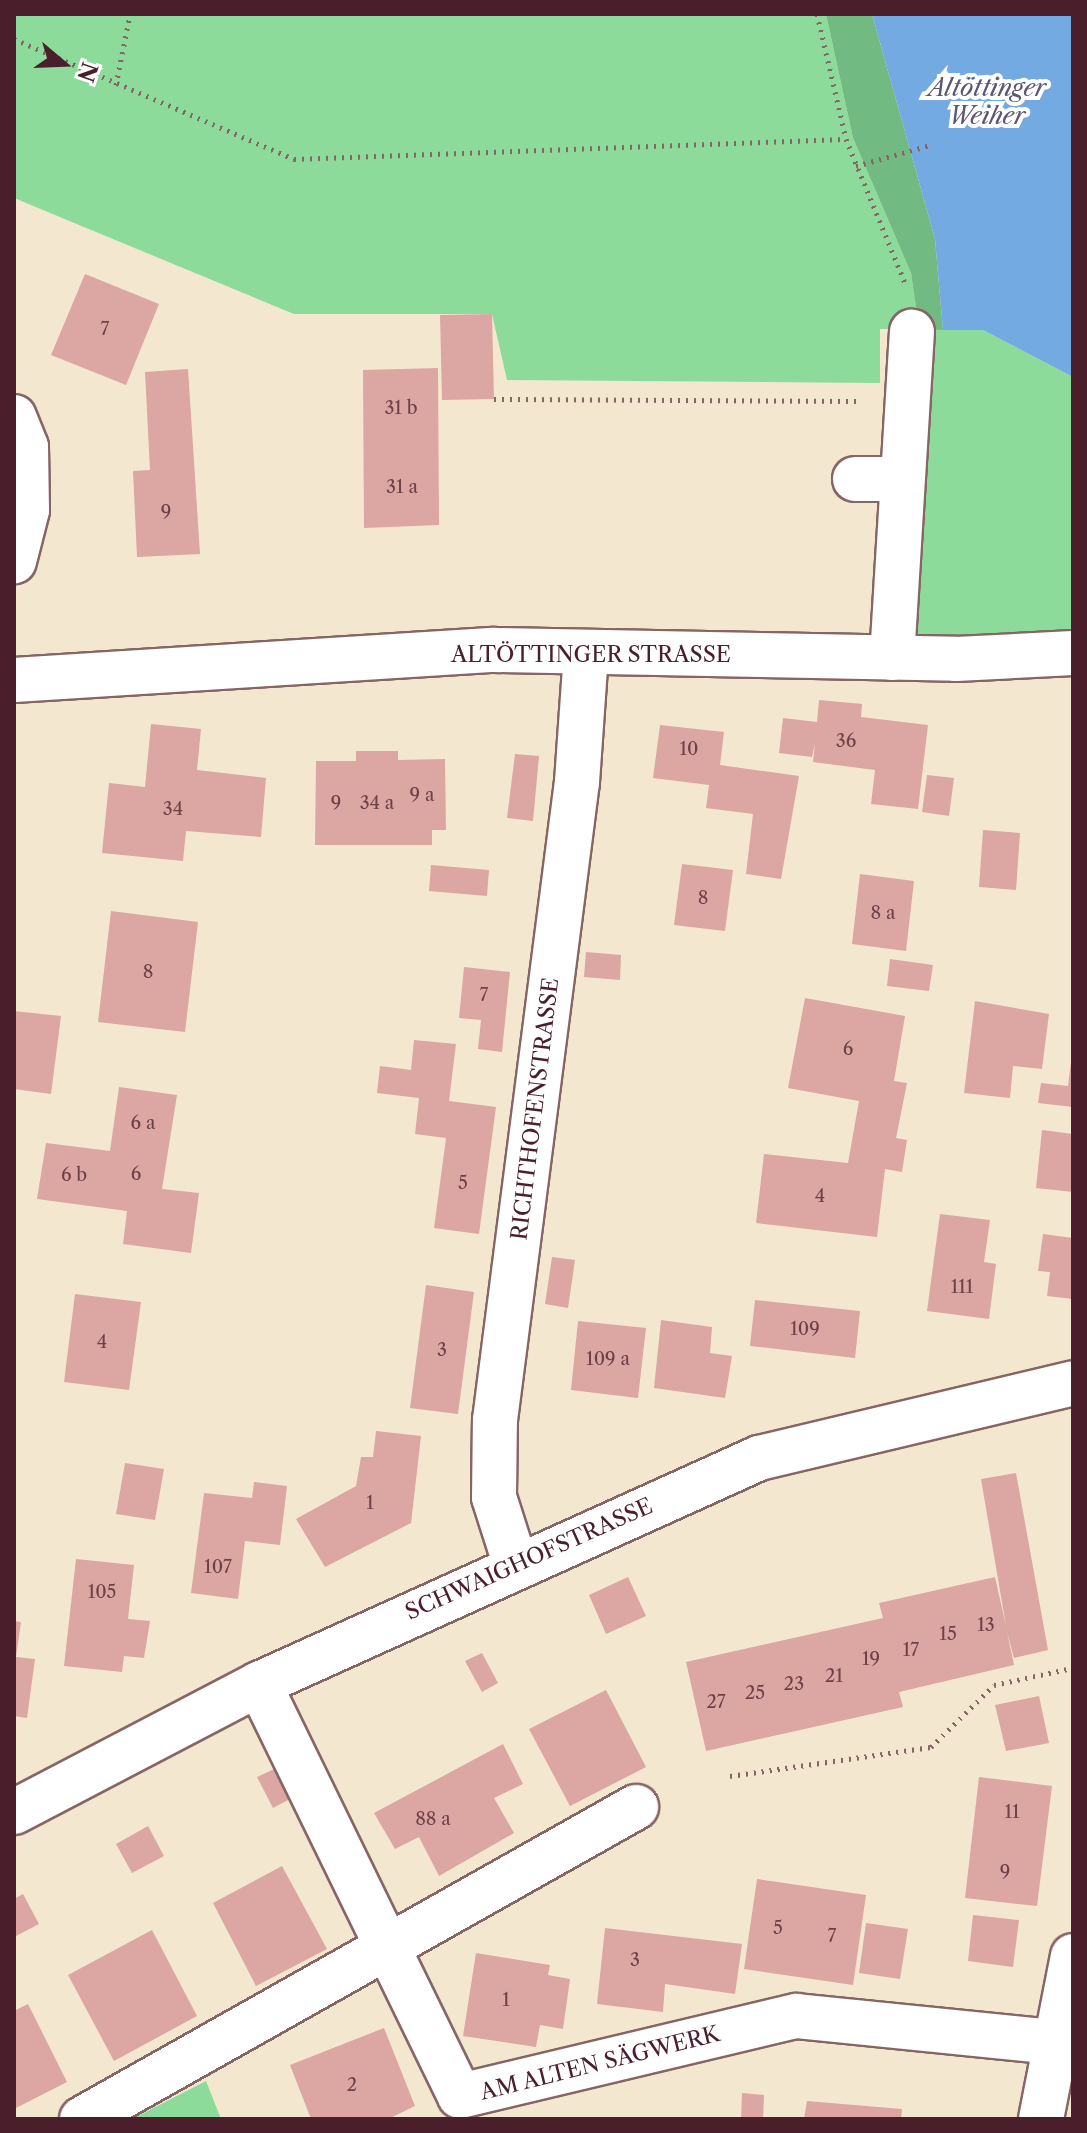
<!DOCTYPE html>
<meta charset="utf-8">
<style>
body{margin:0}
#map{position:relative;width:1087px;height:2133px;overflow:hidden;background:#f4e7d0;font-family:"Libre Caslon Text",serif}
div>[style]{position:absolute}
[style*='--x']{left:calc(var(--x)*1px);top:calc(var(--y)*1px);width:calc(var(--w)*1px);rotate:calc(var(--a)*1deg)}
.green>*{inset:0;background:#8cdb9a}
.forest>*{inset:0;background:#71bb82}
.water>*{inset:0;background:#74aae2}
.building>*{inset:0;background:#dca6a3}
.path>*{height:5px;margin-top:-2.5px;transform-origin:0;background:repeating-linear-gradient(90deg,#866565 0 2px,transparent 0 8px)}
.roads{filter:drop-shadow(2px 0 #866565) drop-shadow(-2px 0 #866565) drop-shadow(0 2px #866565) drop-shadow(0 -2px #866565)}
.minor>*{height:44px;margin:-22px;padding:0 22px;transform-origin:22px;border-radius:22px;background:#fff}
span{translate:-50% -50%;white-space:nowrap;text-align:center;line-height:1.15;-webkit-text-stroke:8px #fff;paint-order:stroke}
.number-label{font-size:18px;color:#6e4149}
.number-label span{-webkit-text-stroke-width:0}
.street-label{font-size:22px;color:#4a1f2b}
.water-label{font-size:24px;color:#5b5774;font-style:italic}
.frame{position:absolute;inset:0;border:16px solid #4a1f2b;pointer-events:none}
.north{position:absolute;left:24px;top:24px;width:80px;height:80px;-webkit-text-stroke:6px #fff;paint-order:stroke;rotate:109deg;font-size:22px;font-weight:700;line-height:32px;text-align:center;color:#4a1f2b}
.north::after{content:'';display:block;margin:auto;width:28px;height:36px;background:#4a1f2b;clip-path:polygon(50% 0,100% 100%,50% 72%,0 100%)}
</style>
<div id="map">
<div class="green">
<div style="clip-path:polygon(14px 14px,826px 14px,853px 138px,911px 273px,919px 329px,983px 330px,1073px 377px,1073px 641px,892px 658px,919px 329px,880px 329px,880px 383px,507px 380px,492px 314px,294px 314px,14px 198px)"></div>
<div style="clip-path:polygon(206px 2081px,221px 2119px,132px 2119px)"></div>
</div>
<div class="forest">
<div style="clip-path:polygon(826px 14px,872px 14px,935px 239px,943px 330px,919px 329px,911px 273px,853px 138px)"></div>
</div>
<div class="water">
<div style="clip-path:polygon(872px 14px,1073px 14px,1073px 377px,983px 330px,943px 330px,935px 239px)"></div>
</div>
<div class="building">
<div style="clip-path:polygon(85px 274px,159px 304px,126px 385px,51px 355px)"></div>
<div style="clip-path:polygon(492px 314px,494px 399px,442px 400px,440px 315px)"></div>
<div style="clip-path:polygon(438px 368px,439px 525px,364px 528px,363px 370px)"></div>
<div style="clip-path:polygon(188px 369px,200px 554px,137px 557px,133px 471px,150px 470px,145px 372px)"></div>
<div style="clip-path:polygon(819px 700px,862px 704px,861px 717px,928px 725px,918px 809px,871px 804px,875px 770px,813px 762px,815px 743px,812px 757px,779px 753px,783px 718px,817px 722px)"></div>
<div style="clip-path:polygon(151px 724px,201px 729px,197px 770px,266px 778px,261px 837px,186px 831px,183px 861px,102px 853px,109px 783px,145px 787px)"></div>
<div style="clip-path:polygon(660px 725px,724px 732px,720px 765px,799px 776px,781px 879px,746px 874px,753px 814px,706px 808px,709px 785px,653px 778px)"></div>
<div style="clip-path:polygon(356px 751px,398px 751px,398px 760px,445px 759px,446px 830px,432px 830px,432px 845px,315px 845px,316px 761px,356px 761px)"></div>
<div style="clip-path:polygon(515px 754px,539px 756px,533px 821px,507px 818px)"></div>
<div style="clip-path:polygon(927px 775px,954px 778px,949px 816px,922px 812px)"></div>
<div style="clip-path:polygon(983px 830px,1020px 833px,1016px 890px,979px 887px)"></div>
<div style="clip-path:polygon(682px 864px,733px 870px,725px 931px,674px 925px)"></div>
<div style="clip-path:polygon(431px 865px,489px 870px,487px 896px,429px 891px)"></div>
<div style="clip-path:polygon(860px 874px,914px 881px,906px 951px,852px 944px)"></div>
<div style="clip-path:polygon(111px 911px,198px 922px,185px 1032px,98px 1022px)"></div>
<div style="clip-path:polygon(586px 952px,621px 955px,620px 980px,584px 977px)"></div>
<div style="clip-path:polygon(890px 959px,933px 965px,929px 991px,887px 986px)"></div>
<div style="clip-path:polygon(464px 967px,510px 972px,502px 1052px,478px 1049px,481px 1020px,459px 1018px)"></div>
<div style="clip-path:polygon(805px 998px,905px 1016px,894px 1081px,907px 1083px,896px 1138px,907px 1140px,902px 1172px,885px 1169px,877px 1237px,756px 1223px,764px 1154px,848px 1163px,859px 1101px,788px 1088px)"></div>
<div style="clip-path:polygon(975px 1001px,1049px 1014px,1042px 1069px,1013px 1066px,1010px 1098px,964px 1093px)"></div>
<div style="clip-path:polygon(14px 1011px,61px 1016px,51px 1094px,14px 1089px)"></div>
<div style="clip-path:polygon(414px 1040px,456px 1044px,449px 1101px,496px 1107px,479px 1234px,434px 1228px,446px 1138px,415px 1134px,419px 1098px,377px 1093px,380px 1066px,411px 1070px)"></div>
<div style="clip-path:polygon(1071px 1062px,1073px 1107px,1038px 1103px,1041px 1083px,1068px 1086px)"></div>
<div style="clip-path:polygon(119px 1087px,177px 1095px,162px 1189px,199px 1193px,191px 1253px,123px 1244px,127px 1211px,37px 1199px,46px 1143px,110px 1151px)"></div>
<div style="clip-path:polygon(1042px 1130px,1073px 1134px,1073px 1192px,1036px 1188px)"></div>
<div style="clip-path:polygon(940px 1214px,990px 1220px,984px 1262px,996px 1264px,989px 1319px,927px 1311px)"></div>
<div style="clip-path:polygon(1043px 1234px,1073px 1238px,1073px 1299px,1047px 1296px,1050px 1272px,1038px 1271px)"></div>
<div style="clip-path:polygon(552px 1257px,575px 1260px,568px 1308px,545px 1304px)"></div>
<div style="clip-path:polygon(426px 1285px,474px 1292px,458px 1414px,410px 1408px)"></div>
<div style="clip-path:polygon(75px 1294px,141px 1302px,129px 1390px,64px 1382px)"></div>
<div style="clip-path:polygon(755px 1300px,860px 1311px,855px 1358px,750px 1346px)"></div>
<div style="clip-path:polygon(661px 1320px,712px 1327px,710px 1353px,732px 1356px,725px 1398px,654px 1388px)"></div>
<div style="clip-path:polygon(578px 1321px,646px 1328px,638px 1398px,571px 1390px)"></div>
<div style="clip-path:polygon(376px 1431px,421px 1436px,411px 1523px,325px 1567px,296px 1519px,356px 1486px,361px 1457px,373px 1457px)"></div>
<div style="clip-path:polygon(125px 1463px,164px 1469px,155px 1520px,116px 1514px)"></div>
<div style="clip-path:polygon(1016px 1473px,1048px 1650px,1014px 1658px,1007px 1632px,1014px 1665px,899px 1692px,903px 1707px,706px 1751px,686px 1662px,883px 1618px,879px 1603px,995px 1577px,1006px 1626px,981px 1479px)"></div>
<div style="clip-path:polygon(254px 1482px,287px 1486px,280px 1545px,245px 1541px,238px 1599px,191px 1593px,204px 1493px,252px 1498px)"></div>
<div style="clip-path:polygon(76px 1559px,134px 1565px,128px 1619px,150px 1621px,144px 1658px,124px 1656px,122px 1672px,64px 1666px)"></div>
<div style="clip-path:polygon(628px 1577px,646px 1616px,606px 1634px,589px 1595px)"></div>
<div style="clip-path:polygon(14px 1621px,21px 1622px,16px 1657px,35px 1659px,27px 1718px,14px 1716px)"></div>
<div style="clip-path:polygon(482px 1653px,498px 1683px,482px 1692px,465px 1661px)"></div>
<div style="clip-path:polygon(606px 1690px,646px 1767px,570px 1806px,529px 1729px)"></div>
<div style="clip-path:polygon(1039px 1696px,1049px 1743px,1006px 1751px,995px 1705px)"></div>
<div style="clip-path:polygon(503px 1744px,523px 1784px,494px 1798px,514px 1833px,439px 1876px,419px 1837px,395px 1849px,374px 1813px)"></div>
<div style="clip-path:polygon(274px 1769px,290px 1799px,273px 1808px,257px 1777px)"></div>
<div style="clip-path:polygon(979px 1777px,1052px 1786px,1037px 1906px,965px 1898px)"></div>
<div style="clip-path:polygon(148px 1826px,164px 1856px,132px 1873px,116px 1844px)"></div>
<div style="clip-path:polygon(282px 1866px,327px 1949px,256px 1986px,213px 1903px)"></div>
<div style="clip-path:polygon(757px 1879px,866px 1895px,853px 1985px,744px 1969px)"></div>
<div style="clip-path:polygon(23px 1894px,39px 1924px,14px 1937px,14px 1899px)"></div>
<div style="clip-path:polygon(973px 1915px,1019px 1920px,1013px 1967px,968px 1961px)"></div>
<div style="clip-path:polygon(866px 1923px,908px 1929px,900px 1979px,859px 1973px)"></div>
<div style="clip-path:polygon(605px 1928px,742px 1944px,735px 1994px,665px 1984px,663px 2012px,597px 2004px)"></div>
<div style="clip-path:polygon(152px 1930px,197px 2016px,114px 2061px,68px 1975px)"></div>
<div style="clip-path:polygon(476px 1953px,550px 1965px,548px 1975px,570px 1979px,563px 2029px,540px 2025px,536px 2047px,463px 2036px)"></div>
<div style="clip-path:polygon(28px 2004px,67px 2082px,14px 2109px,14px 2011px)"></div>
<div style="clip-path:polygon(384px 2028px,415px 2106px,388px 2119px,311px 2119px,290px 2065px)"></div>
<div style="clip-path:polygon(742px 2093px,764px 2095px,763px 2119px,741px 2119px)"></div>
<div style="clip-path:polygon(807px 2101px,902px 2109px,901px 2119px,804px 2119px)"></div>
</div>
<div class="path">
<div style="--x:817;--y:14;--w:128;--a:76.9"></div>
<div style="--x:846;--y:139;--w:158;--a:67.7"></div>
<div style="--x:14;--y:39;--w:305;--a:23.2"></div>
<div style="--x:294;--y:159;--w:552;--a:-2.08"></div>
<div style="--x:116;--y:85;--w:72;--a:-78.8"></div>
<div style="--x:856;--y:166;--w:77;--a:-15.8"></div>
<div style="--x:494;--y:399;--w:366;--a:0.3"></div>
<div style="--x:730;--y:1776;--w:203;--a:-8.2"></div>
<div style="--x:931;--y:1747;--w:88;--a:-44.5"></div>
<div style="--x:994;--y:1685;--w:80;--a:-12.3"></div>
</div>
<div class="roads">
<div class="minor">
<div style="--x:14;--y:417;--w:32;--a:68"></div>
<div style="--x:26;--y:447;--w:63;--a:89.1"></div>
<div style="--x:27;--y:510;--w:53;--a:104.3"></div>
<div style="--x:855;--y:479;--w:46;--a:0"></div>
<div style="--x:892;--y:658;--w:327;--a:-86.5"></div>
<div style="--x:14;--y:680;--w:481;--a:-3.6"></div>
<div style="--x:494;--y:650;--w:462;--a:1.1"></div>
<div style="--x:956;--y:659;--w:117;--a:-2.9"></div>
<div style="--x:515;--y:1563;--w:69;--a:-107.7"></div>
<div style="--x:494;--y:1497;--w:77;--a:-89.3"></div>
<div style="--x:495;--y:1420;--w:643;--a:-82.68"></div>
<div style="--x:577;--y:782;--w:129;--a:-86"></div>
<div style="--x:259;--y:1684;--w:458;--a:64"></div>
<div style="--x:460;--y:2096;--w:346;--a:-13.4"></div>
<div style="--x:797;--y:2016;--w:257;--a:5.8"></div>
<div style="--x:14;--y:1812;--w:276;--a:-27.6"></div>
<div style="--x:259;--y:1684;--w:549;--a:-24.32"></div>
<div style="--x:759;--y:1458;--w:323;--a:-13.4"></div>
<div style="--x:82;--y:2119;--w:636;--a:-29.39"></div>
<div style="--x:1041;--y:2119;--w:166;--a:-78.9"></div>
</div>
</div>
<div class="number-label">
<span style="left:105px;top:329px">7</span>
<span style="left:401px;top:408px">31 b</span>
<span style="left:402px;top:487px">31 a</span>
<span style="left:166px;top:512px">9</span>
<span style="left:846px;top:741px">36</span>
<span style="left:689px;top:749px">10</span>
<span style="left:422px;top:795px">9 a</span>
<span style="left:336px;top:803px">9</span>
<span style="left:377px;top:803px">34 a</span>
<span style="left:173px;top:809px">34</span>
<span style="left:703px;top:898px">8</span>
<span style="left:883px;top:913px">8 a</span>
<span style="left:148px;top:972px">8</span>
<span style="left:484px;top:995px">7</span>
<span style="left:848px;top:1049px">6</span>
<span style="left:143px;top:1123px">6 a</span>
<span style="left:136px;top:1174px">6</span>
<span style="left:74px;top:1175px">6 b</span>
<span style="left:463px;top:1183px">5</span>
<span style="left:820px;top:1196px">4</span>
<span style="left:962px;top:1287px">111</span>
<span style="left:805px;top:1329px">109</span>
<span style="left:102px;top:1342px">4</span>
<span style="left:442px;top:1350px">3</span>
<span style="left:608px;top:1359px">109 a</span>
<span style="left:370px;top:1503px">1</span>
<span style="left:218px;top:1567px">107</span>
<span style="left:102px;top:1592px">105</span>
<span style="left:986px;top:1625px">13</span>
<span style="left:948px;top:1634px">15</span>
<span style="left:911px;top:1650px">17</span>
<span style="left:871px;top:1659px">19</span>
<span style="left:834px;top:1676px">21</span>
<span style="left:794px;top:1684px">23</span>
<span style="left:755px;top:1693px">25</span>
<span style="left:716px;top:1702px">27</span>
<span style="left:1012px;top:1812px">11</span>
<span style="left:433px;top:1819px">88 a</span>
<span style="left:1005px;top:1872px">9</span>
<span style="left:778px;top:1928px">5</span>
<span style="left:832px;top:1936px">7</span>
<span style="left:635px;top:1960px">3</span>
<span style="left:506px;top:2000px">1</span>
<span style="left:352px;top:2085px">2</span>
</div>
<div class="street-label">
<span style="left:591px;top:655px">ALTÖTTINGER STRASSE</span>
<span style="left:535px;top:1109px;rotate:-83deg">RICHTHOFENSTRASSE</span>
<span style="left:529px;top:1559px;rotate:-24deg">SCHWAIGHOFSTRASSE</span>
<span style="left:600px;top:2063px;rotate:-14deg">AM ALTEN SÄGWERK</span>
</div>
<div class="water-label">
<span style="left:987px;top:102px">Altöttinger<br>Weiher</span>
</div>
<div class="frame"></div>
<div class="north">N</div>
</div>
